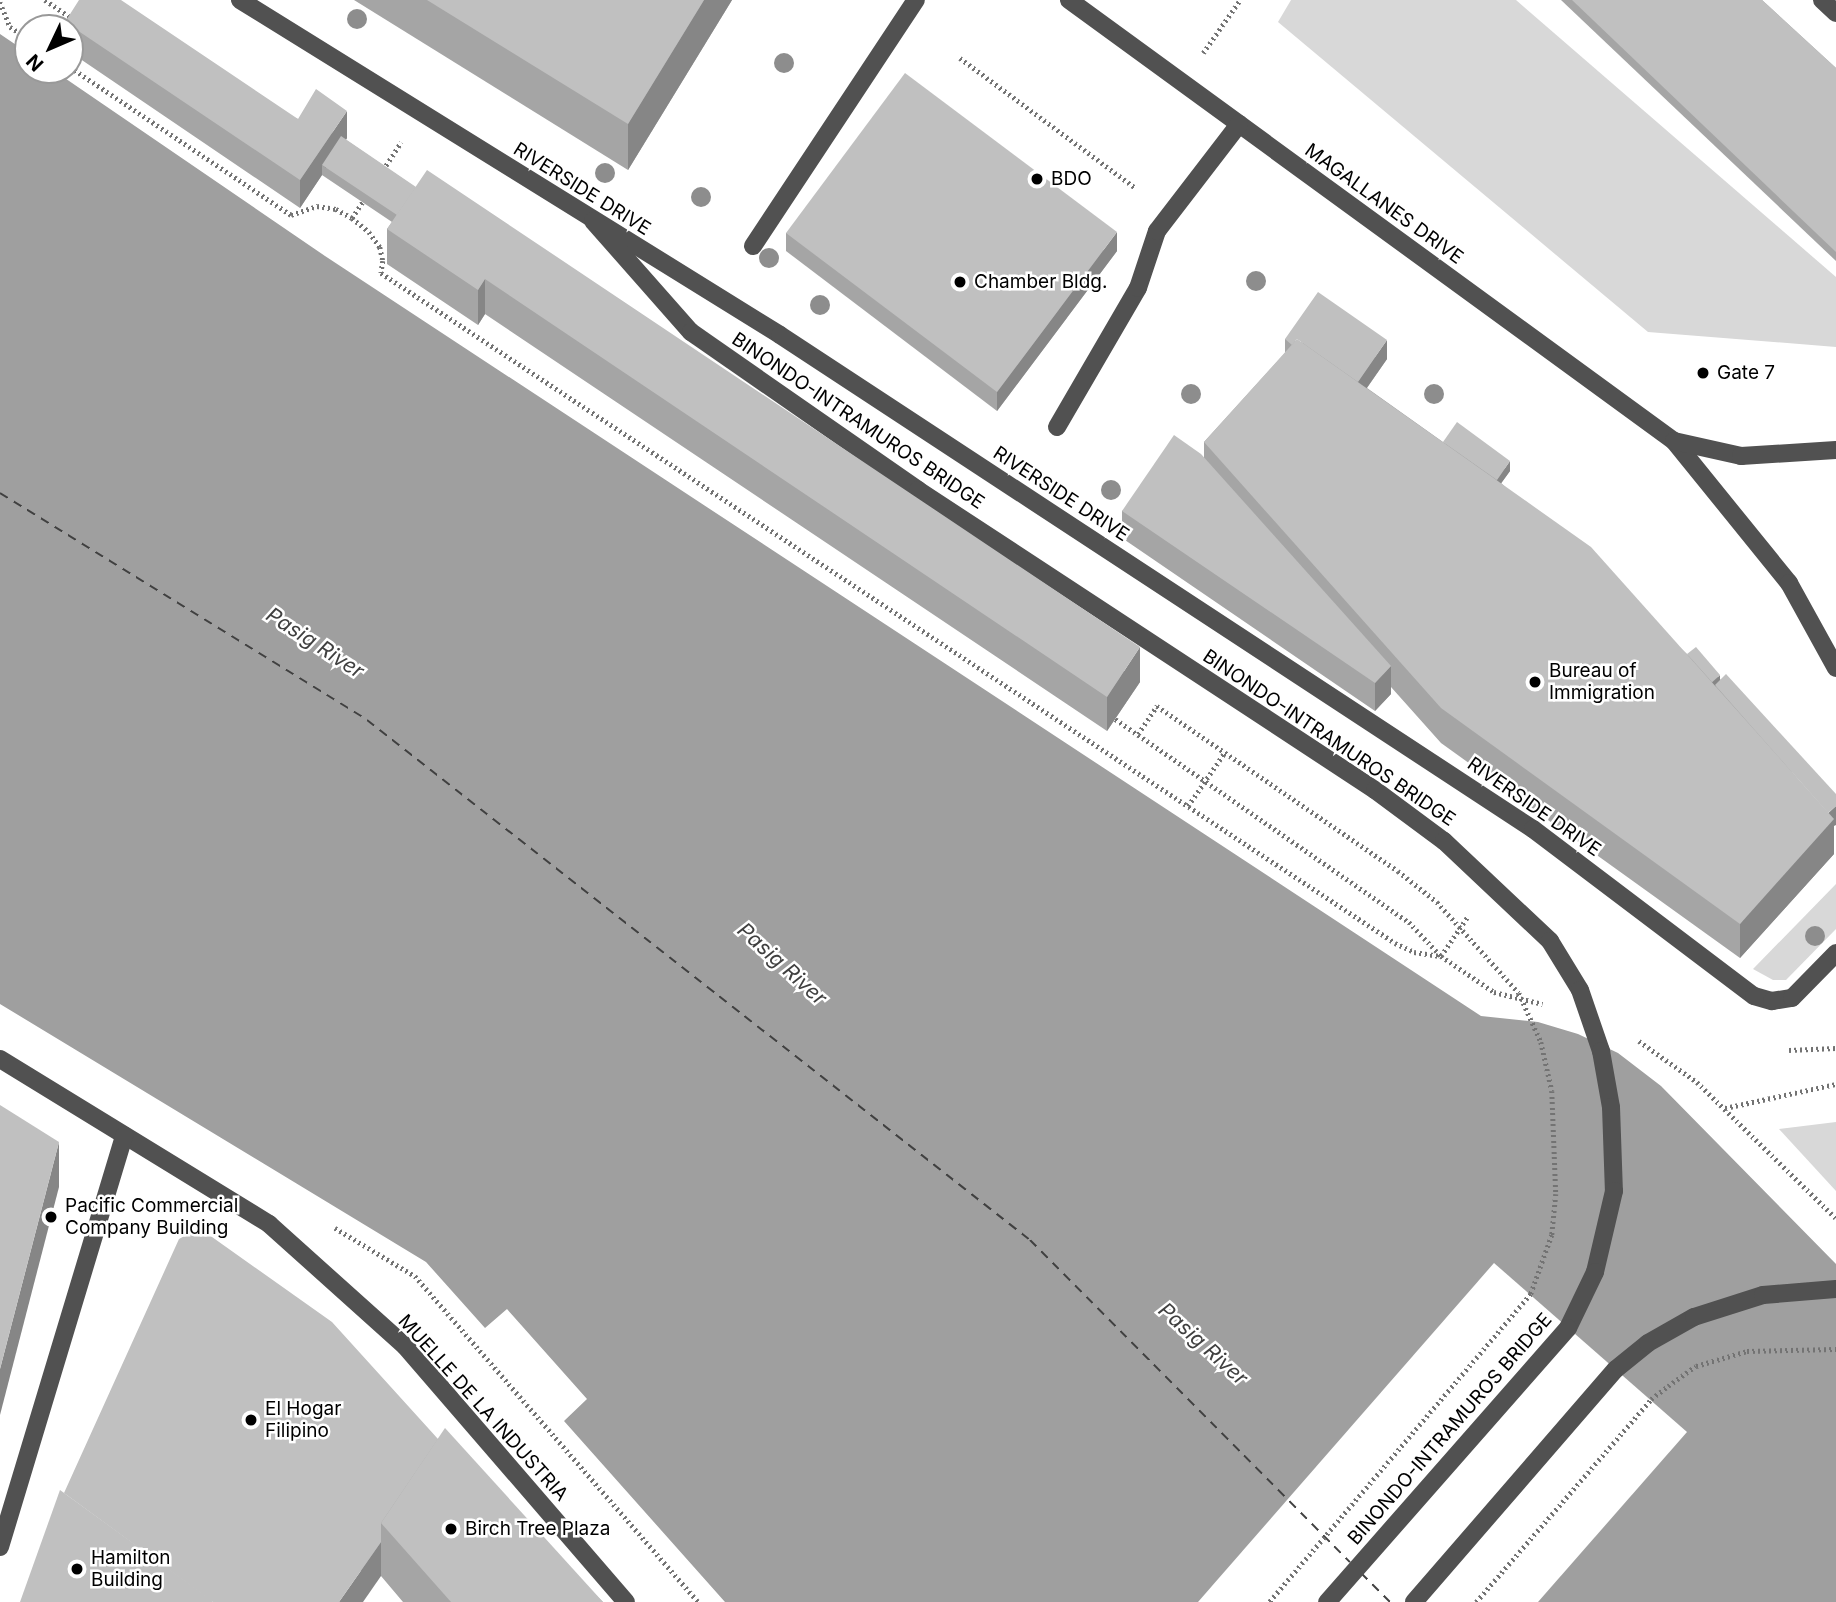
<!DOCTYPE html>
<style>
body{margin:0}
#map{position:relative;width:1836px;height:1602px;overflow:hidden;background:#fff;font-family:Inter,sans-serif}
div>[style]{position:absolute}
[style*='--x']{left:calc(var(--x)*1px);top:calc(var(--y)*1px);width:calc(var(--w)*1px);rotate:calc(var(--a)*1deg)}
.green>*{inset:0;background:#d8d8d8}
.water>*{inset:0;background:#9f9f9f}
.pier>*{inset:0;background:#fff}
.ferry>*{height:2px;margin-top:-1px;transform-origin:0;background:repeating-linear-gradient(90deg,#404040 0 9px,transparent 0 16px)}
.path>*{height:4.5px;margin-top:-2.25px;transform-origin:0;background:repeating-linear-gradient(90deg,#737373 0 2px,transparent 0 5.5px)}
.minor>*{height:18px;margin:-9px;padding:0 9px;transform-origin:9px;border-radius:9px;background:#515151}
.trees>*{width:20px;height:20px;margin:-10px;border-radius:50%;background:#8d8d8d}
.wall>*{inset:0;background:#a5a5a5}
.shaded-wall>*{inset:0;background:#868686}
.building>*{inset:0;background:#c0c0c0}
.dots>*{width:19px;height:19px;translate:-50% -50%;box-sizing:border-box;border:4px solid #fff;border-radius:50%}
span{translate:-50% -50%;white-space:nowrap;text-align:center;line-height:1.15;-webkit-text-stroke:5px #fff;paint-order:stroke}
.poi-label{font-size:19px;color:#000}
.left{translate:0 -50%;text-align:left}
.street-label{font-size:19px;color:#000}
.water-label{font-size:21px;color:#404040;font-style:italic}
.north{position:absolute;left:14px;top:14px;width:70px;height:70px;box-sizing:border-box;background:#fff;border:2px solid #999;border-radius:50%;rotate:226deg;font-size:19px;font-weight:700;line-height:28px;text-align:center;color:#000}
.north::after{content:'';display:block;margin:auto;width:24px;height:32px;background:#000;clip-path:polygon(50% 0,100% 100%,50% 72%,0 100%)}
</style>
<div id="map">
<div class="green">
<div style="clip-path:polygon(1291px 0,1516px 0,1836px 277px,1836px 347px,1648px 332px,1278px 22px)"></div>
<div style="clip-path:polygon(1836px 884px,1836px 929px,1786px 980px,1773px 980px,1753px 969px)"></div>
<div style="clip-path:polygon(1836px 1122px,1836px 1191px,1779px 1129px)"></div>
</div>
<div class="water">
<div style="clip-path:polygon(0 34px,28px 53px,28px 70px,53px 70px,325px 256px,1481px 1016px,1538px 1022px,1578px 1034px,1618px 1053px,1661px 1086px,1836px 1264px,1836px 1602px,725px 1602px,564px 1421px,587px 1399px,507px 1309px,485px 1328px,426px 1262px,0 1004px)"></div>
</div>
<div class="pier">
<div style="clip-path:polygon(1494px 1263px,1687px 1432px,1538px 1602px,1198px 1602px)"></div>
</div>
<div class="ferry">
<div style="--x:0;--y:493;--w:432;--a:31.7"></div>
<div style="--x:367;--y:720;--w:843;--a:38.11"></div>
<div style="--x:1030;--y:1240;--w:454;--a:45.2"></div>
<div style="--x:1361;--y:1573;--w:41;--a:45"></div>
</div>
<div class="path">
<div style="--x:45;--y:0;--w:34;--a:34"></div>
<div style="--x:0;--y:2;--w:27;--a:68"></div>
<div style="--x:10;--y:27;--w:21;--a:31"></div>
<div style="--x:1203;--y:53;--w:65;--a:-55.1"></div>
<div style="--x:960;--y:58;--w:219;--a:36.5"></div>
<div style="--x:70;--y:67;--w:266;--a:33.8"></div>
<div style="--x:291;--y:215;--w:28;--a:-19"></div>
<div style="--x:317;--y:206;--w:19;--a:9"></div>
<div style="--x:336;--y:209;--w:18;--a:29"></div>
<div style="--x:352;--y:218;--w:22;--a:39"></div>
<div style="--x:369;--y:232;--w:19;--a:54"></div>
<div style="--x:380;--y:247;--w:14;--a:78"></div>
<div style="--x:383;--y:261;--w:12;--a:99"></div>
<div style="--x:381;--y:273;--w:1215;--a:33.45"></div>
<div style="--x:1395;--y:943;--w:21;--a:25"></div>
<div style="--x:1414;--y:952;--w:26;--a:9"></div>
<div style="--x:383;--y:170;--w:33;--a:-57"></div>
<div style="--x:352;--y:218;--w:24;--a:-57"></div>
<div style="--x:1111;--y:716;--w:362;--a:34.7"></div>
<div style="--x:1409;--y:922;--w:47;--a:46.7"></div>
<div style="--x:1441;--y:956;--w:64;--a:34.2"></div>
<div style="--x:1494;--y:992;--w:50;--a:13.8"></div>
<div style="--x:1138;--y:734;--w:34;--a:-56"></div>
<div style="--x:1157;--y:706;--w:292;--a:34.4"></div>
<div style="--x:1398;--y:871;--w:50;--a:38.5"></div>
<div style="--x:1437;--y:902;--w:122;--a:48"></div>
<div style="--x:1519;--y:993;--w:54;--a:65.8"></div>
<div style="--x:1541;--y:1042;--w:50;--a:77.3"></div>
<div style="--x:1552;--y:1091;--w:103;--a:87.8"></div>
<div style="--x:1556;--y:1194;--w:41;--a:95.6"></div>
<div style="--x:1552;--y:1235;--w:63;--a:109.6"></div>
<div style="--x:1531;--y:1294;--w:404;--a:130.3"></div>
<div style="--x:1188;--y:806;--w:65;--a:-55.6"></div>
<div style="--x:1441;--y:956;--w:48;--a:-56"></div>
<div style="--x:1639;--y:1041;--w:71;--a:35.3"></div>
<div style="--x:1697;--y:1082;--w:194;--a:44.4"></div>
<div style="--x:1789;--y:1050;--w:47;--a:-2.4"></div>
<div style="--x:1725;--y:1108;--w:114;--a:-12.2"></div>
<div style="--x:335;--y:1228;--w:93;--a:31"></div>
<div style="--x:415;--y:1276;--w:432;--a:49"></div>
<div style="--x:1476;--y:1602;--w:268;--a:-49.2"></div>
<div style="--x:1651;--y:1399;--w:21;--a:-37"></div>
<div style="--x:1668;--y:1386;--w:34;--a:-36"></div>
<div style="--x:1696;--y:1366;--w:53;--a:-16.4"></div>
<div style="--x:1747;--y:1351;--w:89;--a:-1.3"></div>
</div>
<div class="minor">
<div style="--x:240;--y:0;--w:635;--a:31.81"></div>
<div style="--x:780;--y:335;--w:901;--a:33.27"></div>
<div style="--x:1533;--y:829;--w:277;--a:37.1"></div>
<div style="--x:1754;--y:996;--w:19;--a:16"></div>
<div style="--x:1772;--y:1001;--w:20;--a:-9"></div>
<div style="--x:1792;--y:998;--w:63;--a:-45.6"></div>
<div style="--x:1069;--y:0;--w:749;--a:36.09"></div>
<div style="--x:1674;--y:441;--w:183;--a:51"></div>
<div style="--x:1789;--y:583;--w:97;--a:61.1"></div>
<div style="--x:1822;--y:0;--w:19;--a:43"></div>
<div style="--x:593;--y:221;--w:148;--a:48.6"></div>
<div style="--x:691;--y:332;--w:277;--a:34.8"></div>
<div style="--x:918;--y:490;--w:547;--a:33.28"></div>
<div style="--x:1375;--y:790;--w:86;--a:36.5"></div>
<div style="--x:1444;--y:841;--w:146;--a:43.3"></div>
<div style="--x:1550;--y:941;--w:57;--a:58.5"></div>
<div style="--x:1580;--y:990;--w:65;--a:71"></div>
<div style="--x:1601;--y:1051;--w:57;--a:79.9"></div>
<div style="--x:1611;--y:1107;--w:84;--a:88"></div>
<div style="--x:1614;--y:1191;--w:83;--a:103.2"></div>
<div style="--x:1595;--y:1272;--w:62;--a:115.7"></div>
<div style="--x:1568;--y:1328;--w:365;--a:131.3"></div>
<div style="--x:753;--y:246;--w:295;--a:-56.5"></div>
<div style="--x:1057;--y:427;--w:161;--a:-59.8"></div>
<div style="--x:1138;--y:288;--w:60;--a:-71.6"></div>
<div style="--x:1157;--y:231;--w:135;--a:-52.5"></div>
<div style="--x:1674;--y:441;--w:69;--a:12.6"></div>
<div style="--x:1741;--y:456;--w:95;--a:-3.6"></div>
<div style="--x:0;--y:1059;--w:316;--a:31.5"></div>
<div style="--x:269;--y:1224;--w:183;--a:41.9"></div>
<div style="--x:405;--y:1346;--w:338;--a:49.2"></div>
<div style="--x:0;--y:1547;--w:430;--a:-73.2"></div>
<div style="--x:1414;--y:1602;--w:308;--a:-49.1"></div>
<div style="--x:1616;--y:1369;--w:41;--a:-39.1"></div>
<div style="--x:1648;--y:1343;--w:53;--a:-29.5"></div>
<div style="--x:1694;--y:1317;--w:72;--a:-17.7"></div>
<div style="--x:1763;--y:1295;--w:73;--a:-4.7"></div>
</div>
<div class="trees">
<div style="left:357px;top:19px"></div>
<div style="left:784px;top:63px"></div>
<div style="left:605px;top:173px"></div>
<div style="left:701px;top:197px"></div>
<div style="left:769px;top:258px"></div>
<div style="left:1256px;top:281px"></div>
<div style="left:820px;top:305px"></div>
<div style="left:1191px;top:394px"></div>
<div style="left:1434px;top:394px"></div>
<div style="left:1111px;top:490px"></div>
<div style="left:1815px;top:936px"></div>
</div>
<div class="wall">
<div style="clip-path:polygon(354px 0,732px 0,628px 170px)"></div>
<div style="clip-path:polygon(1561px 0,1762px 0,1836px 68px,1836px 261px)"></div>
<div style="clip-path:polygon(65px 22px,298px 119px,347px 138px,346px 140px,1140px 682px,1107px 731px,485px 314px,478px 325px,387px 264px,387px 229px,392px 222px,322px 175px,300px 208px,70px 52px,70px 28px,65px 28px)"></div>
<div style="clip-path:polygon(786px 233px,1117px 251px,997px 411px,786px 251px)"></div>
<div style="clip-path:polygon(1285px 339px,1387px 359px,1367px 388px,1443px 442px,1510px 471px,1501px 483px,1687px 654px,1720px 679px,1834px 826px,1834px 854px,1740px 958px,1441px 743px,1391px 687px,1391px 694px,1375px 711px,1122px 538px,1122px 511px,1204px 458px,1204px 442px,1285px 353px)"></div>
<div style="clip-path:polygon(438px 1439px,603px 1602px,403px 1602px,381px 1576px,64px 1493px)"></div>
</div>
<div class="shaded-wall">
<div style="clip-path:polygon(704px 0,732px 0,628px 170px,628px 124px)"></div>
<div style="clip-path:polygon(347px 111px,347px 138px,326px 168px,322px 165px,322px 175px,300px 208px,300px 180px)"></div>
<div style="clip-path:polygon(1117px 232px,1117px 251px,997px 411px,997px 392px)"></div>
<div style="clip-path:polygon(485px 279px,485px 314px,478px 325px,478px 290px)"></div>
<div style="clip-path:polygon(1387px 340px,1387px 359px,1354px 406px,1354px 387px)"></div>
<div style="clip-path:polygon(1510px 461px,1510px 471px,1487px 503px,1487px 494px)"></div>
<div style="clip-path:polygon(1140px 647px,1140px 682px,1107px 731px,1107px 697px)"></div>
<div style="clip-path:polygon(1391px 666px,1391px 694px,1375px 711px,1375px 683px)"></div>
<div style="clip-path:polygon(1720px 675px,1720px 685px,1703px 691px)"></div>
<div style="clip-path:polygon(1836px 806px,1836px 825px,1834px 826px,1834px 854px,1740px 958px,1740px 924px,1825px 816px)"></div>
<div style="clip-path:polygon(59px 1142px,59px 1187px,0 1415px,0 1369px)"></div>
<div style="clip-path:polygon(381px 1542px,381px 1576px,363px 1602px,339px 1602px)"></div>
</div>
<div class="building">
<div style="clip-path:polygon(79px 0,121px 0,298px 119px,316px 89px,347px 111px,300px 180px,65px 22px)"></div>
<div style="clip-path:polygon(427px 0,704px 0,628px 124px)"></div>
<div style="clip-path:polygon(1572px 0,1762px 0,1836px 68px,1836px 252px)"></div>
<div style="clip-path:polygon(905px 73px,1117px 232px,997px 392px,786px 233px)"></div>
<div style="clip-path:polygon(341px 136px,416px 187px,397px 215px,322px 165px)"></div>
<div style="clip-path:polygon(427px 170px,1140px 647px,1107px 697px,485px 279px,478px 290px,387px 229px)"></div>
<div style="clip-path:polygon(1318px 292px,1387px 340px,1358px 382px,1297px 339px,1292px 345px,1285px 339px)"></div>
<div style="clip-path:polygon(1297px 339px,1591px 547px,1834px 819px,1740px 924px,1441px 708px,1204px 442px)"></div>
<div style="clip-path:polygon(1457px 422px,1510px 461px,1497px 480px,1443px 442px)"></div>
<div style="clip-path:polygon(1174px 435px,1201px 454px,1391px 666px,1375px 683px,1122px 511px)"></div>
<div style="clip-path:polygon(1696px 647px,1720px 675px,1712px 682px,1687px 654px)"></div>
<div style="clip-path:polygon(1726px 674px,1836px 794px,1836px 806px,1828px 813px,1715px 685px)"></div>
<div style="clip-path:polygon(0 1105px,59px 1142px,0 1369px)"></div>
<div style="clip-path:polygon(195px 1230px,205px 1232px,332px 1322px,438px 1439px,381px 1523px,381px 1542px,339px 1602px,213px 1602px,64px 1493px,179px 1239px)"></div>
<div style="clip-path:polygon(445px 1428px,603px 1602px,451px 1602px,381px 1523px)"></div>
<div style="clip-path:polygon(60px 1490px,213px 1601px,212px 1602px,20px 1602px)"></div>
</div>
<div class="dots">
<div style="left:1037px;top:179px;background:#000"></div>
<div style="left:960px;top:282px;background:#000"></div>
<div style="left:1703px;top:373px;background:#000"></div>
<div style="left:1535px;top:682px;background:#000"></div>
<div style="left:51px;top:1217px;background:#000"></div>
<div style="left:251px;top:1420px;background:#000"></div>
<div style="left:451px;top:1529px;background:#000"></div>
<div style="left:77px;top:1569px;background:#000"></div>
</div>
<div class="poi-label">
<span class="left" style="left:1051px;top:179px">BDO</span>
<span class="left" style="left:974px;top:282px">Chamber Bldg.</span>
<span class="left" style="left:1717px;top:373px">Gate 7</span>
<span class="left" style="left:1549px;top:682px">Bureau of<br>Immigration</span>
<span class="left" style="left:65px;top:1217px">Pacific Commercial<br>Company Building</span>
<span class="left" style="left:265px;top:1420px">El Hogar<br>Filipino</span>
<span class="left" style="left:465px;top:1529px">Birch Tree Plaza</span>
<span class="left" style="left:91px;top:1569px">Hamilton<br>Building</span>
</div>
<div class="street-label">
<span style="left:582px;top:189px;rotate:32deg">RIVERSIDE DRIVE</span>
<span style="left:1384px;top:204px;rotate:36deg">MAGALLANES DRIVE</span>
<span style="left:858px;top:421px;rotate:34deg">BINONDO-INTRAMUROS BRIDGE</span>
<span style="left:1061px;top:494px;rotate:33deg">RIVERSIDE DRIVE</span>
<span style="left:1329px;top:738px;rotate:34deg">BINONDO-INTRAMUROS BRIDGE</span>
<span style="left:1534px;top:807px;rotate:35deg">RIVERSIDE DRIVE</span>
<span style="left:483px;top:1408px;rotate:48deg">MUELLE DE LA INDUSTRIA</span>
<span style="left:1450px;top:1429px;rotate:-49deg">BINONDO-INTRAMUROS BRIDGE</span>
</div>
<div class="water-label">
<span style="left:315px;top:643px;rotate:33deg">Pasig River</span>
<span style="left:782px;top:964px;rotate:42deg">Pasig River</span>
<span style="left:1203px;top:1344px;rotate:42deg">Pasig River</span>
</div>
<div class="north">N</div>
</div>
